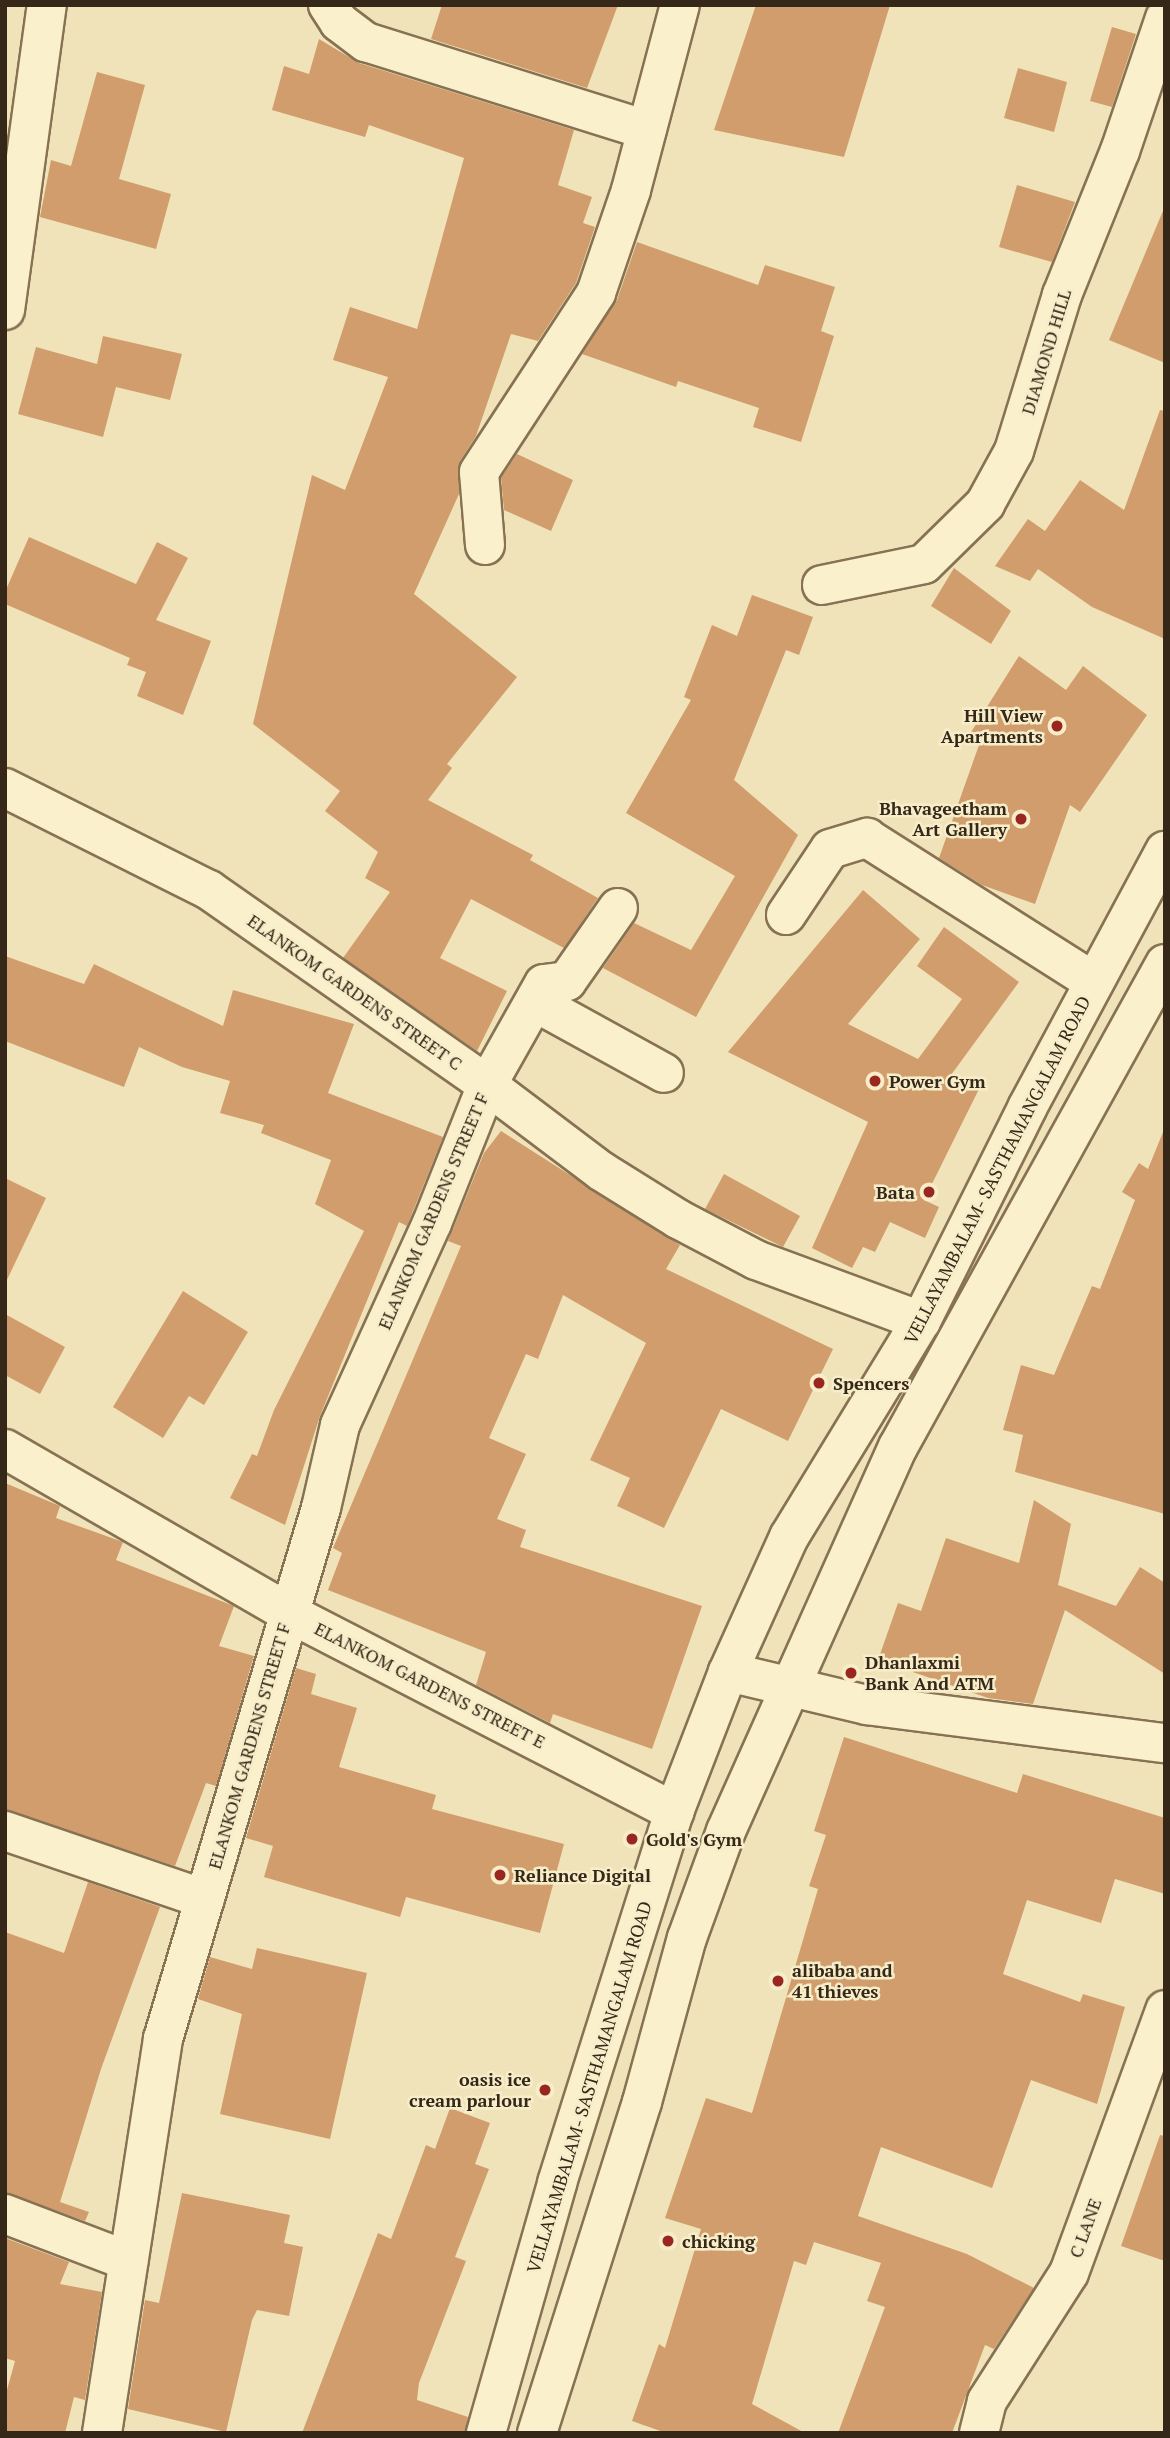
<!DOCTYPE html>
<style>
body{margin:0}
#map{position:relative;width:1170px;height:2438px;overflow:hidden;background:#f0e3b9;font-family:"PT Serif",serif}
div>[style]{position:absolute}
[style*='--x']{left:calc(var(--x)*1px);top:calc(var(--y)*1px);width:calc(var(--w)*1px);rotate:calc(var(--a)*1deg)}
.building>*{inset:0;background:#d19d6c}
.roads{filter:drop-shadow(2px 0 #877253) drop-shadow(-2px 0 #877253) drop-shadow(0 2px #877253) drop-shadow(0 -2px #877253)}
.street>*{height:38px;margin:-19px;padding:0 19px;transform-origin:19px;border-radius:19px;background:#fbf0cc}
.secondary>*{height:38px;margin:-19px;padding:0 19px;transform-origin:19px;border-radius:19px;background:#fbf0cc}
.dots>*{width:19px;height:19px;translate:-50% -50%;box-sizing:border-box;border:4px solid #f7edc9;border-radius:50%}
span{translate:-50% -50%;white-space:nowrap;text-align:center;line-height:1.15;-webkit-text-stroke:5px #f7edc9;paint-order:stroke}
.street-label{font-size:18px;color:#352819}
.poi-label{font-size:18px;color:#352819;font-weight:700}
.right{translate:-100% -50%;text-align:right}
.left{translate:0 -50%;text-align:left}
.frame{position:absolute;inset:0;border:7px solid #352819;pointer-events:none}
</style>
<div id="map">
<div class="building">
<div style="clip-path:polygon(442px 5px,618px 5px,587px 88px,431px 39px)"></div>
<div style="clip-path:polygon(756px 5px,890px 5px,844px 157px,714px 130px)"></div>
<div style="clip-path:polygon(1112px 27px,1136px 34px,1112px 107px,1090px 101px)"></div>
<div style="clip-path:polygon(319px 39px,359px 63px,574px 130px,558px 185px,592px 197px,583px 223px,595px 227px,576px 283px,538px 341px,511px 334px,476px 436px,460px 461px,459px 494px,414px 594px,517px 677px,447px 764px,452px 768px,428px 800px,533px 855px,530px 860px,598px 898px,564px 948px,471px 899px,440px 958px,507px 991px,477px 1051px,343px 958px,390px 892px,365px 878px,378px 852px,325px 811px,340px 791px,253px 724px,312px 475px,345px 490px,388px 377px,333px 360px,350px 307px,417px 329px,464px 158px,369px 125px,365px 137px,272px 110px,284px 66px,309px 74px)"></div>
<div style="clip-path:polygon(1018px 68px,1067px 82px,1054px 132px,1004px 118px)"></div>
<div style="clip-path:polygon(97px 72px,145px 85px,119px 179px,171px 194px,156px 249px,40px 217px,51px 160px,71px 166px)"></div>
<div style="clip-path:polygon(1017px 185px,1075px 202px,1052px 262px,999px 247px)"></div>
<div style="clip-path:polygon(1165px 206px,1165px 363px,1109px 340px)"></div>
<div style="clip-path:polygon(637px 242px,758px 285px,765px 265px,835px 287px,821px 331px,834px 336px,801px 442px,753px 427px,759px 408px,678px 381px,676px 387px,582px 354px,617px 300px)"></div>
<div style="clip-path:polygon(103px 336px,182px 354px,170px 400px,116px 387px,103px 437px,18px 414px,36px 347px,97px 364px)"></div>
<div style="clip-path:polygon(1160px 410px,1165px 411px,1165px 639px,1092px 607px,1038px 569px,1030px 581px,995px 566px,1028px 519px,1045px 531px,1080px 480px,1124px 510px)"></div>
<div style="clip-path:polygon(517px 454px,573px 480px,551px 531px,504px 510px,501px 478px)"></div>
<div style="clip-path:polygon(29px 537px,136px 584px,157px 542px,188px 558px,156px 620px,211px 641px,183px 715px,137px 696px,146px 672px,127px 665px,130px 658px,5px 604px,5px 592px)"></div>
<div style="clip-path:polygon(954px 568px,1011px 611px,991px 644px,931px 606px)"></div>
<div style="clip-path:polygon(752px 595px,813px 617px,799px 655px,786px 650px,734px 780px,798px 835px,696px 1017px,603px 968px,634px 923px,691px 950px,735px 876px,626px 813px,691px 700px,684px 697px,712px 625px,737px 636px)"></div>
<div style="clip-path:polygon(1019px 656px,1066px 690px,1083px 666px,1147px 715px,1080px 812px,1070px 805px,1035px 904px,982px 885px,939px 858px,979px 745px,968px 737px)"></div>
<div style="clip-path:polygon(863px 890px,920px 939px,848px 1024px,918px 1059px,962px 999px,917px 966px,944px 927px,1019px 982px,951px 1075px,979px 1089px,924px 1200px,939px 1207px,925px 1238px,890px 1222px,875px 1252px,863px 1247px,852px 1268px,812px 1248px,868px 1122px,728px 1052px)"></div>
<div style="clip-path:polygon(5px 956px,84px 984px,94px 964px,223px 1026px,233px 990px,354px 1024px,328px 1093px,443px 1137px,407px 1226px,399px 1222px,320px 1416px,285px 1525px,230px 1498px,252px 1454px,257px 1456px,274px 1410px,364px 1231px,315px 1204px,331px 1160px,261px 1133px,264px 1125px,220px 1113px,230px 1081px,182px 1067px,139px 1047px,124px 1087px,5px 1041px)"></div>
<div style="clip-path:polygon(501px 1131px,680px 1245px,666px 1269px,833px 1349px,788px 1441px,721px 1409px,664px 1528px,617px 1506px,630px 1478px,590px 1460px,646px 1343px,563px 1295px,538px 1359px,526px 1354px,489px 1438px,526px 1454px,497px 1519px,526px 1530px,520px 1547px,702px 1606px,652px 1749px,553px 1714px,550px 1723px,476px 1685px,486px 1652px,328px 1590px,342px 1553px,333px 1548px,461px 1246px,448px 1241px,484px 1153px)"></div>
<div style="clip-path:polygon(1163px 1132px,1165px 1132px,1165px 1514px,1015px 1472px,1023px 1435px,1003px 1430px,1021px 1365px,1054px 1375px,1092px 1286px,1100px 1289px,1135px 1200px,1122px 1192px,1139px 1163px,1148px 1169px)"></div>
<div style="clip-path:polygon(724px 1174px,800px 1216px,783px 1247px,705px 1209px)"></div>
<div style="clip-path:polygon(5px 1178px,46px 1198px,5px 1284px)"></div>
<div style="clip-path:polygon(183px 1291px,248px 1332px,204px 1405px,189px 1396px,163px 1438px,113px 1407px)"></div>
<div style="clip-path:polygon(5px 1314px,65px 1347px,40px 1394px,5px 1375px)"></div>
<div style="clip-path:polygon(5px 1483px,60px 1506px,56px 1518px,123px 1542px,116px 1560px,234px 1606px,219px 1646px,254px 1656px,216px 1786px,206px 1783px,175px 1866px,5px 1810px)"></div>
<div style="clip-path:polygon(1034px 1500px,1071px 1524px,1058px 1585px,1116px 1606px,1140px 1567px,1165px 1583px,1165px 1674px,1065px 1610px,1033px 1704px,988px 1698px,878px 1660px,898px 1603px,921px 1611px,946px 1538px,1019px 1563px)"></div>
<div style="clip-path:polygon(296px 1668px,316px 1674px,311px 1694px,357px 1708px,339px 1767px,436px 1795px,432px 1809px,564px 1844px,540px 1933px,406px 1897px,400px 1917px,264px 1877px,273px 1846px,246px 1838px)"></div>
<div style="clip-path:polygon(844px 1737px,1017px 1793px,1023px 1774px,1165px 1818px,1165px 1894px,1115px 1879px,1101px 1923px,1027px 1900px,1003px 1974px,1080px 2002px,1083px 1994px,1125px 2007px,1097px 2104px,1031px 2080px,992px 2188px,881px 2147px,858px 2216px,967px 2254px,1034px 2288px,994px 2349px,985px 2345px,952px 2433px,838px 2433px,885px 2307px,867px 2301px,881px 2263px,814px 2242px,806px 2265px,794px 2261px,752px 2404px,805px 2433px,666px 2433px,632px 2421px,659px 2344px,665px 2348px,701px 2229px,665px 2218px,706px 2098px,752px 2113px,818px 1889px,809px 1886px,826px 1835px,814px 1831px)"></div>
<div style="clip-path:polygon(88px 1882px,160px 1907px,101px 2069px,60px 2202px,89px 2212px,85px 2221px,5px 2193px,5px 1932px,64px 1953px)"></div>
<div style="clip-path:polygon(257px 1948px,367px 1973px,330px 2139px,220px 2114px,242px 2014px,198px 1999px,210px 1957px,252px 1969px)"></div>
<div style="clip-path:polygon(450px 2108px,490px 2123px,475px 2164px,489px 2169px,455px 2257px,466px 2261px,419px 2383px,417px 2400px,468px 2417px,465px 2433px,302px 2433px,378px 2233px,391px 2239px,426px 2145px,435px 2149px)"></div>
<div style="clip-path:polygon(1160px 2135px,1165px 2136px,1165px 2261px,1121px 2246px)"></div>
<div style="clip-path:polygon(182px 2193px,290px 2215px,284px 2243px,303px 2247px,289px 2316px,257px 2310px,252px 2320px,226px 2432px,128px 2409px,145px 2300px,159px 2303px)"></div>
<div style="clip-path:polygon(5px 2238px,69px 2262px,60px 2284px,102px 2292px,85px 2400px,74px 2397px,65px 2433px,5px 2433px,5px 2397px,15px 2361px,5px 2358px)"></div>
</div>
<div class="roads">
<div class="street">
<div style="--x:328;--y:5;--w:20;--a:57"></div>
<div style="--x:339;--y:22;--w:34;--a:37"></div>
<div style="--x:366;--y:42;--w:294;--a:17.4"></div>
<div style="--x:5;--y:310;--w:308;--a:-82.2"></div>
<div style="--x:485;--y:545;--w:73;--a:-94.7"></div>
<div style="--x:479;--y:472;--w:214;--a:-56.8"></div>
<div style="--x:596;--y:293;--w:109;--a:-71.2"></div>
<div style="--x:631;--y:190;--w:191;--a:-75.2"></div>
<div style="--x:822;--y:585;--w:104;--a:-11.6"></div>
<div style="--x:924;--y:564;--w:86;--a:-44.5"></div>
<div style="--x:985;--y:504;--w:60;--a:-61.3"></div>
<div style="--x:1014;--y:451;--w:163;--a:-72.9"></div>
<div style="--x:1062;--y:295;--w:155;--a:-68.1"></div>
<div style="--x:1120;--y:151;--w:140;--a:-71.3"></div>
<div style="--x:5;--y:788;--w:228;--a:26.6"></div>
<div style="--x:209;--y:890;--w:340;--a:35"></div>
<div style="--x:487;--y:1085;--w:143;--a:37"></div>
<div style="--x:601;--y:1171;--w:91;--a:31.9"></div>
<div style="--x:678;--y:1219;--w:88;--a:27.7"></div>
<div style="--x:756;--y:1260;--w:176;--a:20.3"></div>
<div style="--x:786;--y:915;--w:79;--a:-56.3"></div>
<div style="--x:830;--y:849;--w:39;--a:-17"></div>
<div style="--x:867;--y:838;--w:269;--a:32.4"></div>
<div style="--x:535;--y:1002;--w:147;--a:28.8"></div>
<div style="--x:5;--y:1449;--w:326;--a:30"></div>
<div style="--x:287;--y:1612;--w:436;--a:27.3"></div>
<div style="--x:728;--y:1672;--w:143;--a:13.4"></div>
<div style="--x:867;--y:1705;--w:300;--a:7.3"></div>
<div style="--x:5;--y:1831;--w:211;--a:18.8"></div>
<div style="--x:5;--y:2214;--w:132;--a:20.9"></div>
<div style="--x:102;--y:2433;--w:399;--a:-81.2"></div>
<div style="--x:163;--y:2039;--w:554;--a:-73.43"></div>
<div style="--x:321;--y:1508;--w:85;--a:-77.1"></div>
<div style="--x:340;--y:1425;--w:222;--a:-65.5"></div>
<div style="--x:432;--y:1223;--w:149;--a:-68.3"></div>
<div style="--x:487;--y:1085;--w:116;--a:-60.6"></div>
<div style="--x:544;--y:984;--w:23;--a:-7"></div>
<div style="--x:567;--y:981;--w:89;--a:-55.1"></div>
<div style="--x:979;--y:2433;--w:33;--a:-76"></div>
<div style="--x:987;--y:2401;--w:152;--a:-57.4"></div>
<div style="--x:1069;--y:2273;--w:280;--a:-69.9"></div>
</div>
<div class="secondary">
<div style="--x:486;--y:2433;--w:260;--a:-74.1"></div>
<div style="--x:557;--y:2183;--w:389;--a:-72.5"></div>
<div style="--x:674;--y:1812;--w:150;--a:-68.9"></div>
<div style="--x:728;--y:1672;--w:148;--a:-65.7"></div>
<div style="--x:789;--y:1537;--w:253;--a:-58.6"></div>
<div style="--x:921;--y:1321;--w:238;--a:-63.5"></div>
<div style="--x:1027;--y:1108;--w:292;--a:-61.8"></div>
<div style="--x:537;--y:2433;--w:347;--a:-72.4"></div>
<div style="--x:642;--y:2102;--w:170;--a:-74.7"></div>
<div style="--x:687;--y:1938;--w:114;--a:-70"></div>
<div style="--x:726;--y:1831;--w:421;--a:-65.9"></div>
<div style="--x:898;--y:1447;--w:552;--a:-61.07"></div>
</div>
</div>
<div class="dots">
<div style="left:1057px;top:726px;background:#992720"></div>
<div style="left:1021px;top:819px;background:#992720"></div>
<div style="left:875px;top:1081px;background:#992720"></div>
<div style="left:929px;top:1192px;background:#992720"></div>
<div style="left:819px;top:1383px;background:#992720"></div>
<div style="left:851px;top:1673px;background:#992720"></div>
<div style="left:632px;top:1839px;background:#992720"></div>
<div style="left:500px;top:1875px;background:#992720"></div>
<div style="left:778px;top:1981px;background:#992720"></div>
<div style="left:545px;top:2090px;background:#992720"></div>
<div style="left:668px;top:2241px;background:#992720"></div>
</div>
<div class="street-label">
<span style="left:1046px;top:352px;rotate:-73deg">DIAMOND HILL</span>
<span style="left:355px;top:992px;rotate:35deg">ELANKOM GARDENS STREET C</span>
<span style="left:997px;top:1170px;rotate:-63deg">VELLAYAMBALAM- SASTHAMANGALAM ROAD</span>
<span style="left:433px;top:1211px;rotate:-67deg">ELANKOM GARDENS STREET F</span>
<span style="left:430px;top:1685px;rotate:27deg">ELANKOM GARDENS STREET E</span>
<span style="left:249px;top:1746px;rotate:-74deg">ELANKOM GARDENS STREET F</span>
<span style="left:589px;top:2087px;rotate:-73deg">VELLAYAMBALAM- SASTHAMANGALAM ROAD</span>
<span style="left:1085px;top:2228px;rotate:-70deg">C LANE</span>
</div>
<div class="poi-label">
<span class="right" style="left:1043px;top:726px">Hill View<br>Apartments</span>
<span class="right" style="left:1007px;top:819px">Bhavageetham<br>Art Gallery</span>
<span class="left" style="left:889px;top:1081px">Power Gym</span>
<span class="right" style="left:915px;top:1192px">Bata</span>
<span class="left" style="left:833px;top:1383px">Spencers</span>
<span class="left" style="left:865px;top:1673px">Dhanlaxmi<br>Bank And ATM</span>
<span class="left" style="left:646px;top:1839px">Gold's Gym</span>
<span class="left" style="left:514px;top:1875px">Reliance Digital</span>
<span class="left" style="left:792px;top:1981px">alibaba and<br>41 thieves</span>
<span class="right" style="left:531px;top:2090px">oasis ice<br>cream parlour</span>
<span class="left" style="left:682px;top:2241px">chicking</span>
</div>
<div class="frame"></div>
</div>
